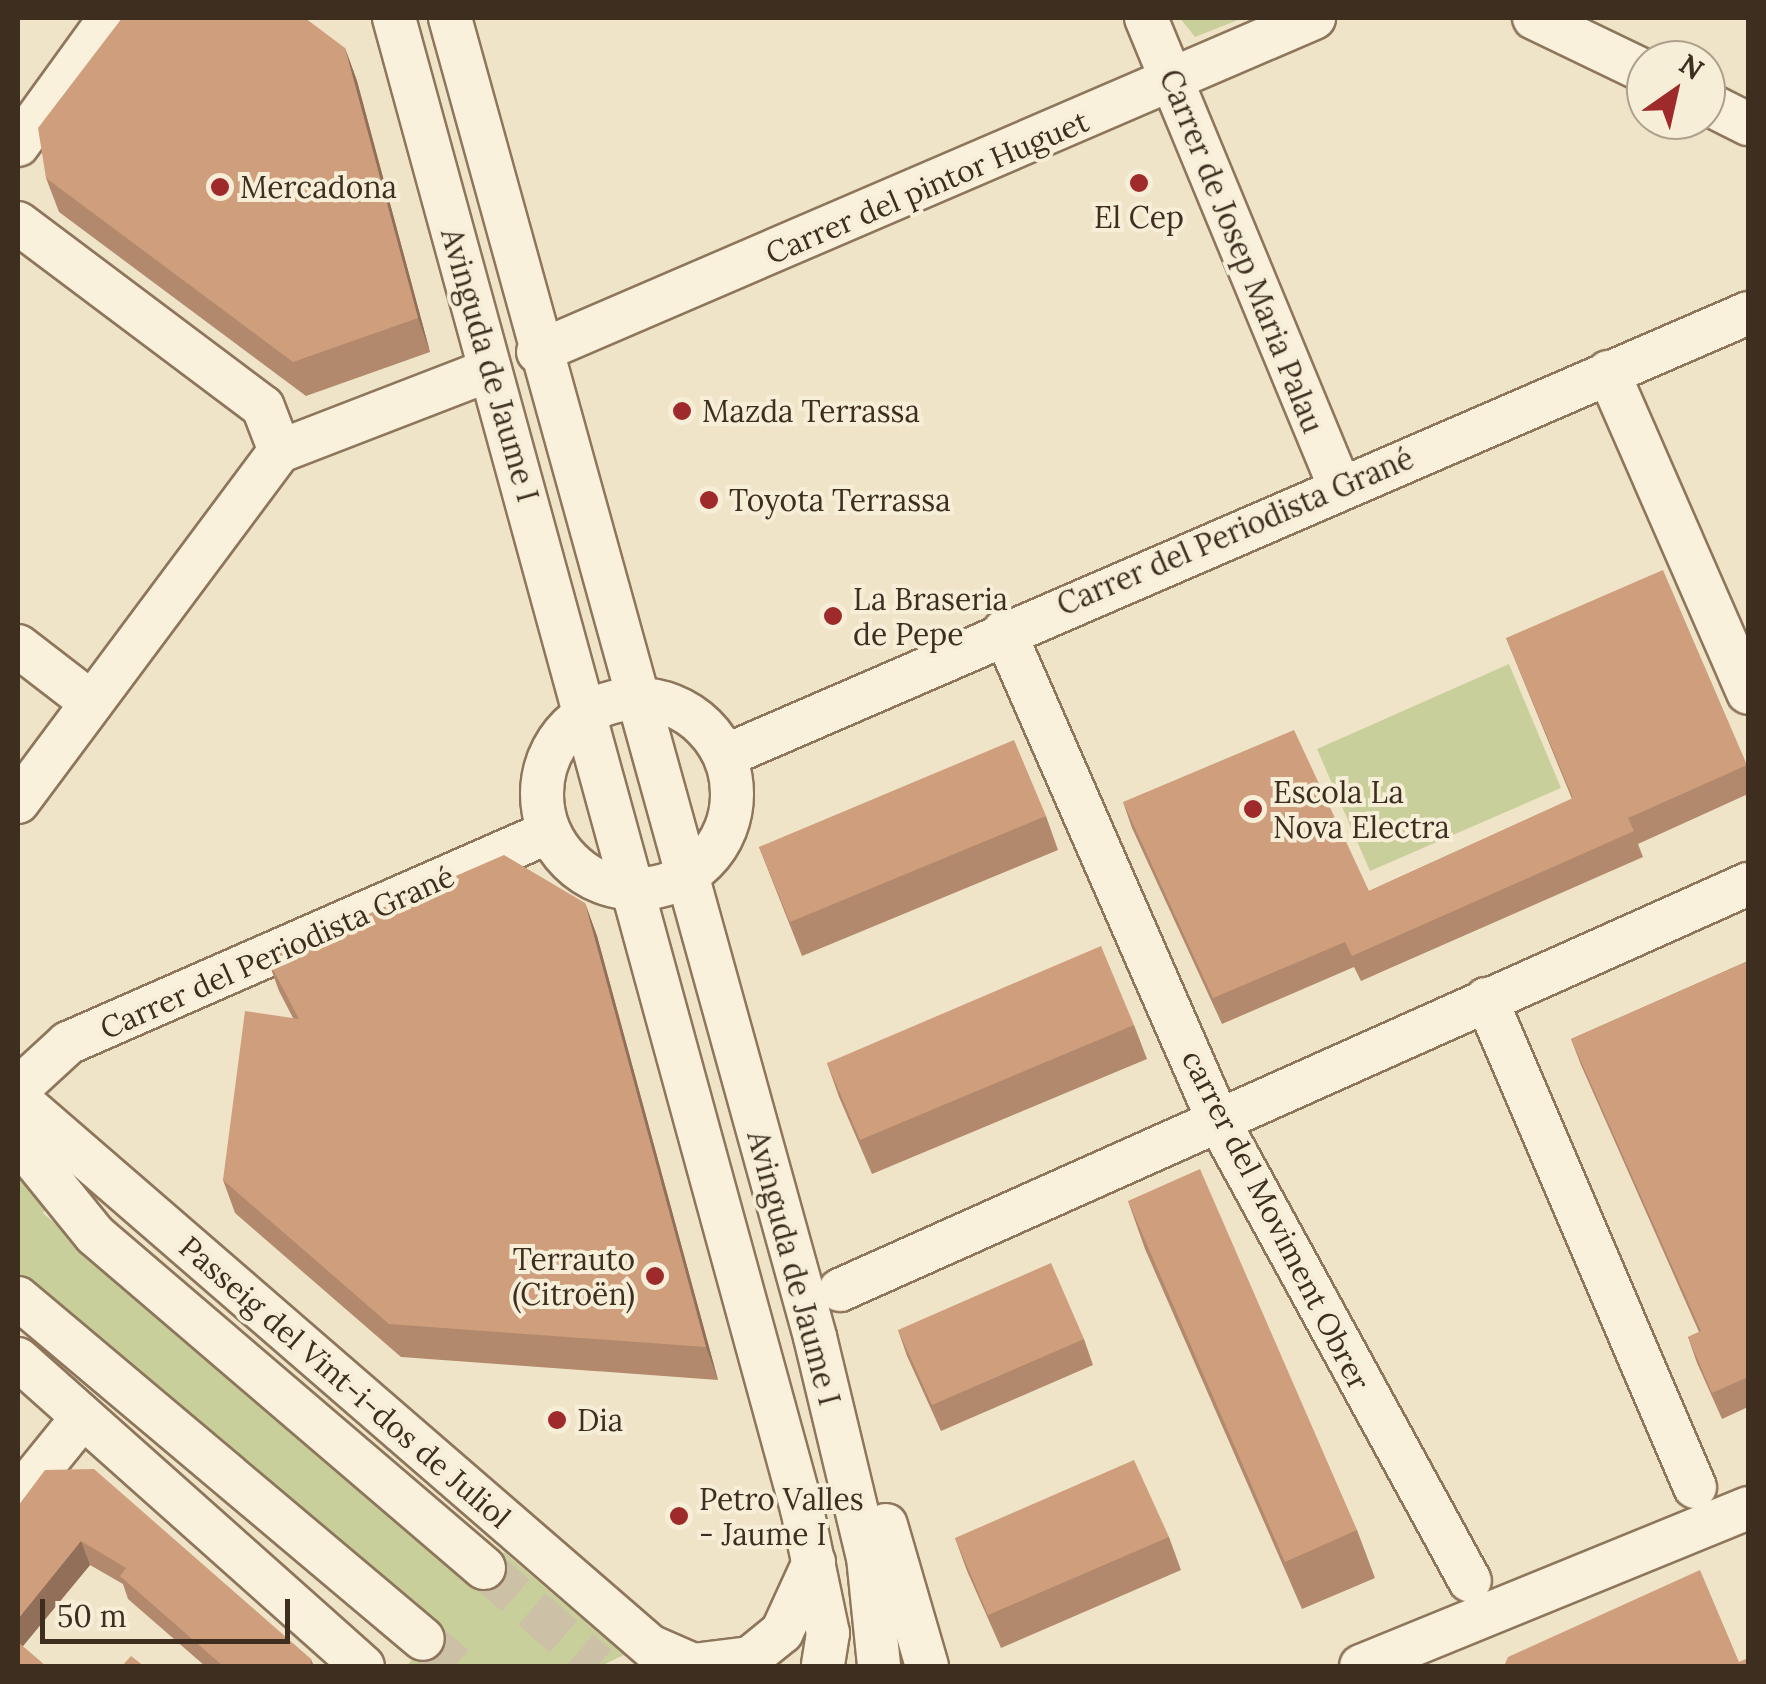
<!DOCTYPE html>
<meta charset="utf-8">
<style>
body{margin:0}
#map{position:relative;width:1766px;height:1684px;overflow:hidden;background:#f0e4c8;font-family:Lora,serif}
div>[style]{position:absolute}
[style*='--x']{left:calc(var(--x)*1px);top:calc(var(--y)*1px);width:calc(var(--w)*1px);rotate:calc(var(--a)*1deg)}
.green>*{inset:0;background:#c9cf9b}
.minor-tunnel>*{height:42px;margin-top:-21px;transform-origin:0;background:repeating-linear-gradient(90deg,#ccc0a6 0 42px,transparent 0 63px)}
.roads{filter:drop-shadow(2px 0 #8d765c) drop-shadow(-2px 0 #8d765c) drop-shadow(0 2px #8d765c) drop-shadow(0 -2px #8d765c)}
.minor>*{height:42px;margin:-21px;padding:0 21px;transform-origin:21px;border-radius:21px;background:#faf1dc}
.minor>.ring{margin:-21px;padding:0;box-sizing:content-box;background:none;border:42px solid #faf1dc;border-radius:50%}
.wall>*{inset:0;background:#b2896c}
.shaded-wall>*{inset:0;background:#916f58}
.building>*{inset:0;background:#cf9f7d}
.dots>*{width:28px;height:28px;translate:-50% -50%;box-sizing:border-box;border:5px solid #f7eed8;border-radius:50%}
span{translate:-50% -50%;white-space:nowrap;text-align:center;line-height:1.15;-webkit-text-stroke:8px #f7eed8;paint-order:stroke}
.poi-label{font-size:30px;color:#3d2e20}
.left{translate:0 -50%;text-align:left}
.right{translate:-100% -50%;text-align:right}
.street-label{font-size:30px;color:#3d2e20}
.frame{position:absolute;inset:0;border:20px solid #3d2e20;pointer-events:none}
.north{position:absolute;left:1626px;top:40px;width:100px;height:100px;box-sizing:border-box;background:#f7eed8;border:2px solid #ada18e;border-radius:50%;rotate:34deg;font-size:28px;font-weight:700;line-height:40px;text-align:center;color:#3d2e20}
.north::after{content:'';display:block;margin:auto;width:35px;height:45px;background:#9e2a2b;clip-path:polygon(50% 0,100% 100%,50% 72%,0 100%)}
.scale{position:absolute;left:40px;top:1599px;width:250px;height:45px;box-sizing:border-box;border:5px solid #3d2e20;border-top:0;padding-left:12px;font-size:30px;line-height:35px;white-space:nowrap;color:#3d2e20;-webkit-text-stroke:8px #f7eed8;paint-order:stroke}
</style>
<div id="map">
<div class="green">
<div style="clip-path:polygon(1180px 18px,1243px 18px,1195px 37px)"></div>
<div style="clip-path:polygon(1509px 664px,1561px 788px,1370px 871px,1317px 749px)"></div>
<div style="clip-path:polygon(18px 1155px,52px 1203px,43px 1213px,477px 1583px,504px 1552px,624px 1655px,601px 1666px,407px 1666px,434px 1630px,18px 1273px)"></div>
</div>
<div class="minor-tunnel">
<div style="--x:484;--y:1568;--w:150;--a:40.7"></div>
<div style="--x:423;--y:1639;--w:42;--a:40.2"></div>
</div>
<div class="roads">
<div class="minor">
<div style="--x:394;--y:18;--w:1546;--a:74.7"></div>
<div style="--x:802;--y:1509;--w:127;--a:78.2"></div>
<div style="--x:828;--y:1633;--w:33;--a:99"></div>
<div style="--x:450;--y:18;--w:1369;--a:74.53"></div>
<div style="--x:815;--y:1337;--w:226;--a:76.5"></div>
<div style="--x:868;--y:1557;--w:110;--a:84.2"></div>
<div style="--x:1146;--y:18;--w:505;--a:67.55"></div>
<div style="--x:1534;--y:18;--w:124;--a:25.7"></div>
<div style="--x:1706;--y:103;--w:47;--a:26.6"></div>
<div style="--x:18;--y:145;--w:157;--a:-54.1"></div>
<div style="--x:18;--y:223;--w:306;--a:36.9"></div>
<div style="--x:263;--y:407;--w:47;--a:68.9"></div>
<div style="--x:538;--y:352;--w:845;--a:-23.29"></div>
<div style="--x:1608;--y:372;--w:350;--a:66.4"></div>
<div style="--x:1004;--y:631;--w:534;--a:66.36"></div>
<div style="--x:1218;--y:1120;--w:525;--a:61.34"></div>
<div style="--x:18;--y:646;--w:93;--a:37.6"></div>
<div class="ring" style="left:542px;top:699px;width:148px;height:148px"></div>
<div style="--x:725;--y:756;--w:1115;--a:-23.41"></div>
<div style="--x:18;--y:802;--w:438;--a:-53.3"></div>
<div style="--x:280;--y:451;--w:225;--a:-21.1"></div>
<div style="--x:1486;--y:999;--w:531;--a:66.82"></div>
<div style="--x:18;--y:1089;--w:68;--a:-42.6"></div>
<div style="--x:68;--y:1043;--w:525;--a:-23.69"></div>
<div style="--x:18;--y:1099;--w:866;--a:40.88"></div>
<div style="--x:18;--y:1140;--w:122;--a:51"></div>
<div style="--x:95;--y:1235;--w:512;--a:40.56"></div>
<div style="--x:840;--y:1290;--w:995;--a:-24.09"></div>
<div style="--x:18;--y:1298;--w:529;--a:40.1"></div>
<div style="--x:18;--y:1359;--w:462;--a:41.7"></div>
<div style="--x:18;--y:1497;--w:102;--a:-51"></div>
<div style="--x:886;--y:1525;--w:147;--a:73.8"></div>
<div style="--x:652;--y:1647;--w:45;--a:23.7"></div>
<div style="--x:693;--y:1665;--w:57;--a:-7"></div>
<div style="--x:750;--y:1658;--w:41;--a:-39.1"></div>
<div style="--x:782;--y:1632;--w:77;--a:-65.4"></div>
<div style="--x:1361;--y:1666;--w:418;--a:-22.2"></div>
</div>
</div>
<div class="wall">
<div style="clip-path:polygon(345px 48px,357px 81px,430px 352px,306px 396px,59px 212px,46px 178px)"></div>
<div style="clip-path:polygon(1506px 638px,1747px 765px,1748px 794px,1638px 844px,1643px 857px,1361px 981px,1354px 967px,1222px 1024px,1132px 828px,1123px 802px,1369px 891px,1572px 799px)"></div>
<div style="clip-path:polygon(1046px 816px,1058px 850px,802px 956px,759px 847px)"></div>
<div style="clip-path:polygon(585px 903px,597px 936px,718px 1380px,401px 1357px,235px 1213px,223px 1180px,293px 1018px,279px 991px,267px 958px)"></div>
<div style="clip-path:polygon(1748px 961px,1748px 1407px,1722px 1419px,1697px 1363px,1688px 1337px,1699px 1332px,1581px 1065px,1571px 1039px)"></div>
<div style="clip-path:polygon(1134px 1025px,1147px 1059px,872px 1174px,839px 1097px,827px 1063px)"></div>
<div style="clip-path:polygon(1128px 1201px,1357px 1530px,1375px 1578px,1302px 1609px,1145px 1249px)"></div>
<div style="clip-path:polygon(898px 1330px,1084px 1339px,1093px 1365px,941px 1431px,907px 1356px)"></div>
<div style="clip-path:polygon(18px 1506px,311px 1659px,314px 1666px,205px 1666px,128px 1599px,123px 1584px,90px 1565px,23px 1646px,18px 1666px)"></div>
<div style="clip-path:polygon(1169px 1537px,1181px 1570px,1001px 1648px,967px 1571px,955px 1538px)"></div>
</div>
<div class="shaded-wall">
<div style="clip-path:polygon(345px 48px,357px 81px,430px 352px,418px 318px)"></div>
<div style="clip-path:polygon(18px 685px,19px 690px,20px 735px,18px 739px)"></div>
<div style="clip-path:polygon(585px 903px,597px 936px,718px 1380px,706px 1347px)"></div>
<div style="clip-path:polygon(81px 1541px,90px 1565px,18px 1652px,18px 1619px)"></div>
</div>
<div class="building">
<div style="clip-path:polygon(122px 18px,305px 18px,345px 48px,418px 318px,293px 362px,46px 178px,38px 128px)"></div>
<div style="clip-path:polygon(1663px 570px,1747px 765px,1628px 818px,1634px 831px,1352px 956px,1345px 942px,1213px 998px,1123px 802px,1294px 730px,1369px 891px,1573px 798px,1506px 638px)"></div>
<div style="clip-path:polygon(1014px 740px,1046px 816px,790px 922px,759px 847px)"></div>
<div style="clip-path:polygon(504px 855px,585px 903px,706px 1347px,389px 1324px,223px 1180px,245px 1011px,299px 1019px,267px 958px)"></div>
<div style="clip-path:polygon(1101px 946px,1134px 1025px,860px 1140px,827px 1063px)"></div>
<div style="clip-path:polygon(1748px 961px,1748px 1377px,1712px 1393px,1688px 1337px,1701px 1331px,1571px 1039px)"></div>
<div style="clip-path:polygon(1200px 1169px,1357px 1530px,1285px 1562px,1128px 1201px)"></div>
<div style="clip-path:polygon(1051px 1263px,1084px 1339px,932px 1405px,898px 1330px)"></div>
<div style="clip-path:polygon(1134px 1460px,1169px 1537px,988px 1615px,955px 1538px)"></div>
<div style="clip-path:polygon(94px 1469px,311px 1659px,310px 1666px,223px 1666px,120px 1576px,126px 1568px,81px 1541px,18px 1619px,18px 1506px,45px 1470px)"></div>
<div style="clip-path:polygon(1700px 1570px,1739px 1662px,1748px 1658px,1748px 1666px,1504px 1666px,1508px 1657px)"></div>
<div style="clip-path:polygon(18px 1642px,46px 1666px,18px 1666px)"></div>
<div style="clip-path:polygon(131px 1656px,144px 1666px,122px 1666px)"></div>
</div>
<div class="dots">
<div style="left:1139px;top:183px;background:#9e2a2b"></div>
<div style="left:220px;top:187px;background:#9e2a2b"></div>
<div style="left:682px;top:411px;background:#9e2a2b"></div>
<div style="left:709px;top:500px;background:#9e2a2b"></div>
<div style="left:833px;top:616px;background:#9e2a2b"></div>
<div style="left:1253px;top:809px;background:#9e2a2b"></div>
<div style="left:655px;top:1276px;background:#9e2a2b"></div>
<div style="left:557px;top:1420px;background:#9e2a2b"></div>
<div style="left:679px;top:1516px;background:#9e2a2b"></div>
</div>
<div class="poi-label">
<span class="left" style="left:240px;top:187px">Mercadona</span>
<span style="left:1139px;top:217px">El Cep</span>
<span class="left" style="left:702px;top:411px">Mazda Terrassa</span>
<span class="left" style="left:729px;top:500px">Toyota Terrassa</span>
<span class="left" style="left:853px;top:616px">La Braseria<br>de Pepe</span>
<span class="left" style="left:1273px;top:809px">Escola La<br>Nova Electra</span>
<span class="right" style="left:635px;top:1276px">Terrauto<br>(Citroën)</span>
<span class="left" style="left:577px;top:1420px">Dia</span>
<span class="left" style="left:699px;top:1516px">Petro Valles<br>- Jaume I</span>
</div>
<div class="street-label">
<span style="left:927px;top:187px;rotate:-23deg">Carrer del pintor Huguet</span>
<span style="left:1242px;top:251px;rotate:68deg">Carrer de Josep Maria Palau</span>
<span style="left:490px;top:365px;rotate:74deg">Avinguda de Jaume I</span>
<span style="left:1235px;top:531px;rotate:-23deg">Carrer del Periodista Grané</span>
<span style="left:277px;top:952px;rotate:-24deg">Carrer del Periodista Grané</span>
<span style="left:1276px;top:1220px;rotate:63deg">carrer del Moviment Obrer</span>
<span style="left:794px;top:1268px;rotate:75deg">Avinguda de Jaume I</span>
<span style="left:345px;top:1382px;rotate:41deg">Passeig del Vint-i-dos de Juliol</span>
</div>
<div class="frame"></div>
<div class="north">N</div>
<div class="scale">50 m</div>
</div>
